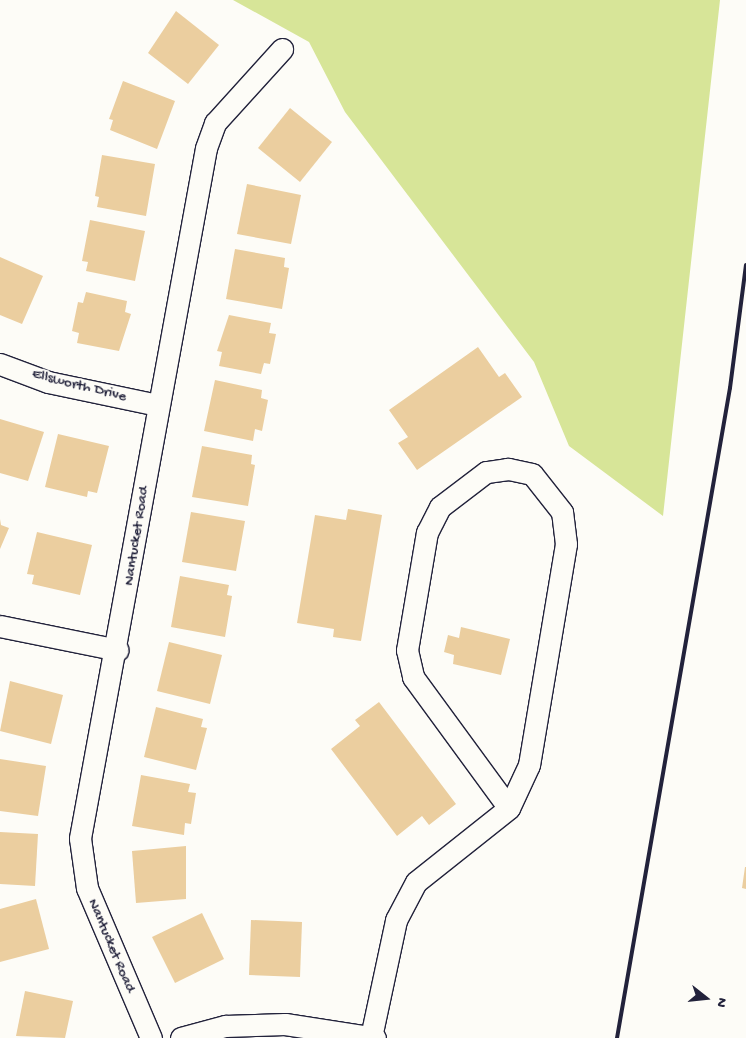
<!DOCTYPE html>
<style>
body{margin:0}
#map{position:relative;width:746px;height:1038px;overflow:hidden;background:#fdfcf7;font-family:"Gochi Hand",sans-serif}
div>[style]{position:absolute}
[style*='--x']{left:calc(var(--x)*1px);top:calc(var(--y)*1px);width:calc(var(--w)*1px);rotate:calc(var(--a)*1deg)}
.green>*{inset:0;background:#d7e598}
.building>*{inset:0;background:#ebce9f}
.roads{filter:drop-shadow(1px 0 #22223b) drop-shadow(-1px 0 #22223b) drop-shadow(0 1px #22223b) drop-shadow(0 -1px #22223b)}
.street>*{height:21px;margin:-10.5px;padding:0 10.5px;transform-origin:10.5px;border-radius:10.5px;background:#fdfcf7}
.rail>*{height:4px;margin:-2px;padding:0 2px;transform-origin:2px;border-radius:2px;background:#22223b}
span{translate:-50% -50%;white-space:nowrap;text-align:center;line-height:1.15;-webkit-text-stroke:4px #fdfcf7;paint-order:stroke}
.street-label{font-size:15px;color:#22223b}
.north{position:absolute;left:681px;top:973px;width:50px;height:50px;-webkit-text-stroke:4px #fdfcf7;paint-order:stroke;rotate:106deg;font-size:14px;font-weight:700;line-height:20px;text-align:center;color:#22223b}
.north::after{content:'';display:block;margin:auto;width:18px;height:22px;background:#22223b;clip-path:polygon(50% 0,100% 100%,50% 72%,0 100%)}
</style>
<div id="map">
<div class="green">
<div style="clip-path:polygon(233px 0,720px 0,663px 516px,569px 446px,534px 362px,345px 112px,309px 42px)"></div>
</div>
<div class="building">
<div style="clip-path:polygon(176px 11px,219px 45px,188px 84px,148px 53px)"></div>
<div style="clip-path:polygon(123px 81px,175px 101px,157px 149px,110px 130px,113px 120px,109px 119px)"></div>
<div style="clip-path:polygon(290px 108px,332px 142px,300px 182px,258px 148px)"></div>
<div style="clip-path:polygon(102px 155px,155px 164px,146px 216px,97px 207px,99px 197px,95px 196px)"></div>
<div style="clip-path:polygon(247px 184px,301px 195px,291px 244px,237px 234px)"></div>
<div style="clip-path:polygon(90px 220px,145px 231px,135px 281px,86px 271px,88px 262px,82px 261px)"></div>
<div style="clip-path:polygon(235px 249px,285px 258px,284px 267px,289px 268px,282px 309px,226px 299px)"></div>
<div style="clip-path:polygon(0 257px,43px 276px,22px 324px,0 315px)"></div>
<div style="clip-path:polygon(86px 292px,127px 301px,125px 312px,131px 314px,119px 351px,77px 343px,79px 333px,72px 331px,78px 302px,83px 303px)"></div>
<div style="clip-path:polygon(229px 315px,271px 323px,269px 333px,276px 334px,270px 364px,264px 363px,261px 374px,219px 366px,222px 352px,217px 351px)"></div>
<div style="clip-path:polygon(478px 347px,499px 377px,505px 373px,522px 397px,417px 470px,398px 443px,408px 437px,389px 410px)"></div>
<div style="clip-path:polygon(215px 380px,262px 390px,261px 398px,268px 400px,262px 431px,255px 429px,253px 441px,204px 431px)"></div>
<div style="clip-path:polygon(0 419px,44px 432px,28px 481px,0 473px)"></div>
<div style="clip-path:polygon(58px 434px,109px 446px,97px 493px,88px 491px,87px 497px,45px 487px)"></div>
<div style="clip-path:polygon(202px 446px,252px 455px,251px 464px,255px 465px,248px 506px,192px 497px)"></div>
<div style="clip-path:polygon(348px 509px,382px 515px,361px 641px,333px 637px,334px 629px,297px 623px,315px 515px,346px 520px)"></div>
<div style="clip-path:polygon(191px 512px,245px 521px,236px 571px,182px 562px)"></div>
<div style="clip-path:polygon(0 519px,1px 525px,9px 528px,0 549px)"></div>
<div style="clip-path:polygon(37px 532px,92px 545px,80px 595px,32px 584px,34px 575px,27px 574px)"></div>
<div style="clip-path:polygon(180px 576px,229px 585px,227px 595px,232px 596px,225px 637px,171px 627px)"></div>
<div style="clip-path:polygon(461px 627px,510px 639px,501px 675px,453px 664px,454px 655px,444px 652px,448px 635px,459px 638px)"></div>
<div style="clip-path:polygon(169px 642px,222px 655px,210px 704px,157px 691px)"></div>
<div style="clip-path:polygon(10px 681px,63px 695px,51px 744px,0 731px)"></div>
<div style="clip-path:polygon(379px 702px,456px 804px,429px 825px,422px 816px,397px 836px,331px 749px,360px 726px,355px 720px)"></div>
<div style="clip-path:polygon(156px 707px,203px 719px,201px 727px,207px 728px,196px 770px,144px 757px)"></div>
<div style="clip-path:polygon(0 759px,46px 766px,38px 816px,0 811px)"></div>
<div style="clip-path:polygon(141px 775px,190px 784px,188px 792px,196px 793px,191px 824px,185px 823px,184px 835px,132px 826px)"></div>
<div style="clip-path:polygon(0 832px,38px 834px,35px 886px,0 884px)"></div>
<div style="clip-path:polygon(186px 846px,186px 899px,136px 903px,132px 851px)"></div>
<div style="clip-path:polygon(745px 867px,746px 867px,746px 889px,742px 888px)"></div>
<div style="clip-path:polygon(36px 899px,49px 949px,0 962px,0 909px)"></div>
<div style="clip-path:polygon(202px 913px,224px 959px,175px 983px,152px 937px)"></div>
<div style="clip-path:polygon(251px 920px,302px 922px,300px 977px,249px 975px)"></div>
<div style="clip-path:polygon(25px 991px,73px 1001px,65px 1038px,16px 1036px)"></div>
</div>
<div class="roads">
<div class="street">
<div style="--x:0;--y:364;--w:51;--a:20.6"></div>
<div style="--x:48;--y:382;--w:112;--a:11.8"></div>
<div style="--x:0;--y:626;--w:120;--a:11.5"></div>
<div style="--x:371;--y:1037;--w:120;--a:-77.9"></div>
<div style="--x:396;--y:920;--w:43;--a:-62.2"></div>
<div style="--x:416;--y:882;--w:119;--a:-38.5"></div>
<div style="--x:509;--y:808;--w:47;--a:-65.1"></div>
<div style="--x:529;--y:765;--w:224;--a:-80.5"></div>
<div style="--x:566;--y:544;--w:32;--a:-97"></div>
<div style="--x:562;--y:512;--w:48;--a:-128.3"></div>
<div style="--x:532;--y:474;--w:25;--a:-168"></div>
<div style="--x:508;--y:469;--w:22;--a:172"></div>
<div style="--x:486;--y:472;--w:58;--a:142.7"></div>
<div style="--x:440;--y:507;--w:28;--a:117"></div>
<div style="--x:427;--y:532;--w:120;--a:99.6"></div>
<div style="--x:407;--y:650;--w:28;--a:77"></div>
<div style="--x:413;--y:677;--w:162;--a:53.8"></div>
<div style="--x:151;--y:1038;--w:163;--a:-113.1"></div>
<div style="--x:87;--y:888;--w:50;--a:-98"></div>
<div style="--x:80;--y:838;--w:701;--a:-79.65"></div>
<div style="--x:206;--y:148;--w:27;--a:-70"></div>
<div style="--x:215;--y:123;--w:100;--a:-47.8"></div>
<div style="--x:181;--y:1038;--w:46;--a:-15.3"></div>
<div style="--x:225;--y:1026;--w:60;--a:-1.9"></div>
<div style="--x:285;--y:1024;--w:91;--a:8.8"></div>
</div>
</div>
<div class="rail">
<div style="--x:617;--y:1038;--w:660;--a:-80.14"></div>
<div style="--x:730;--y:388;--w:124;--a:-82.6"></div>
</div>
<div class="street-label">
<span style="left:79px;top:386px;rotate:14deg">Ellsworth Drive</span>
<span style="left:137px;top:536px;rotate:-81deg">Nantucket Road</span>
<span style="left:111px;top:946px;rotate:67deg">Nantucket Road</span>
</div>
<div class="north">N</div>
</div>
